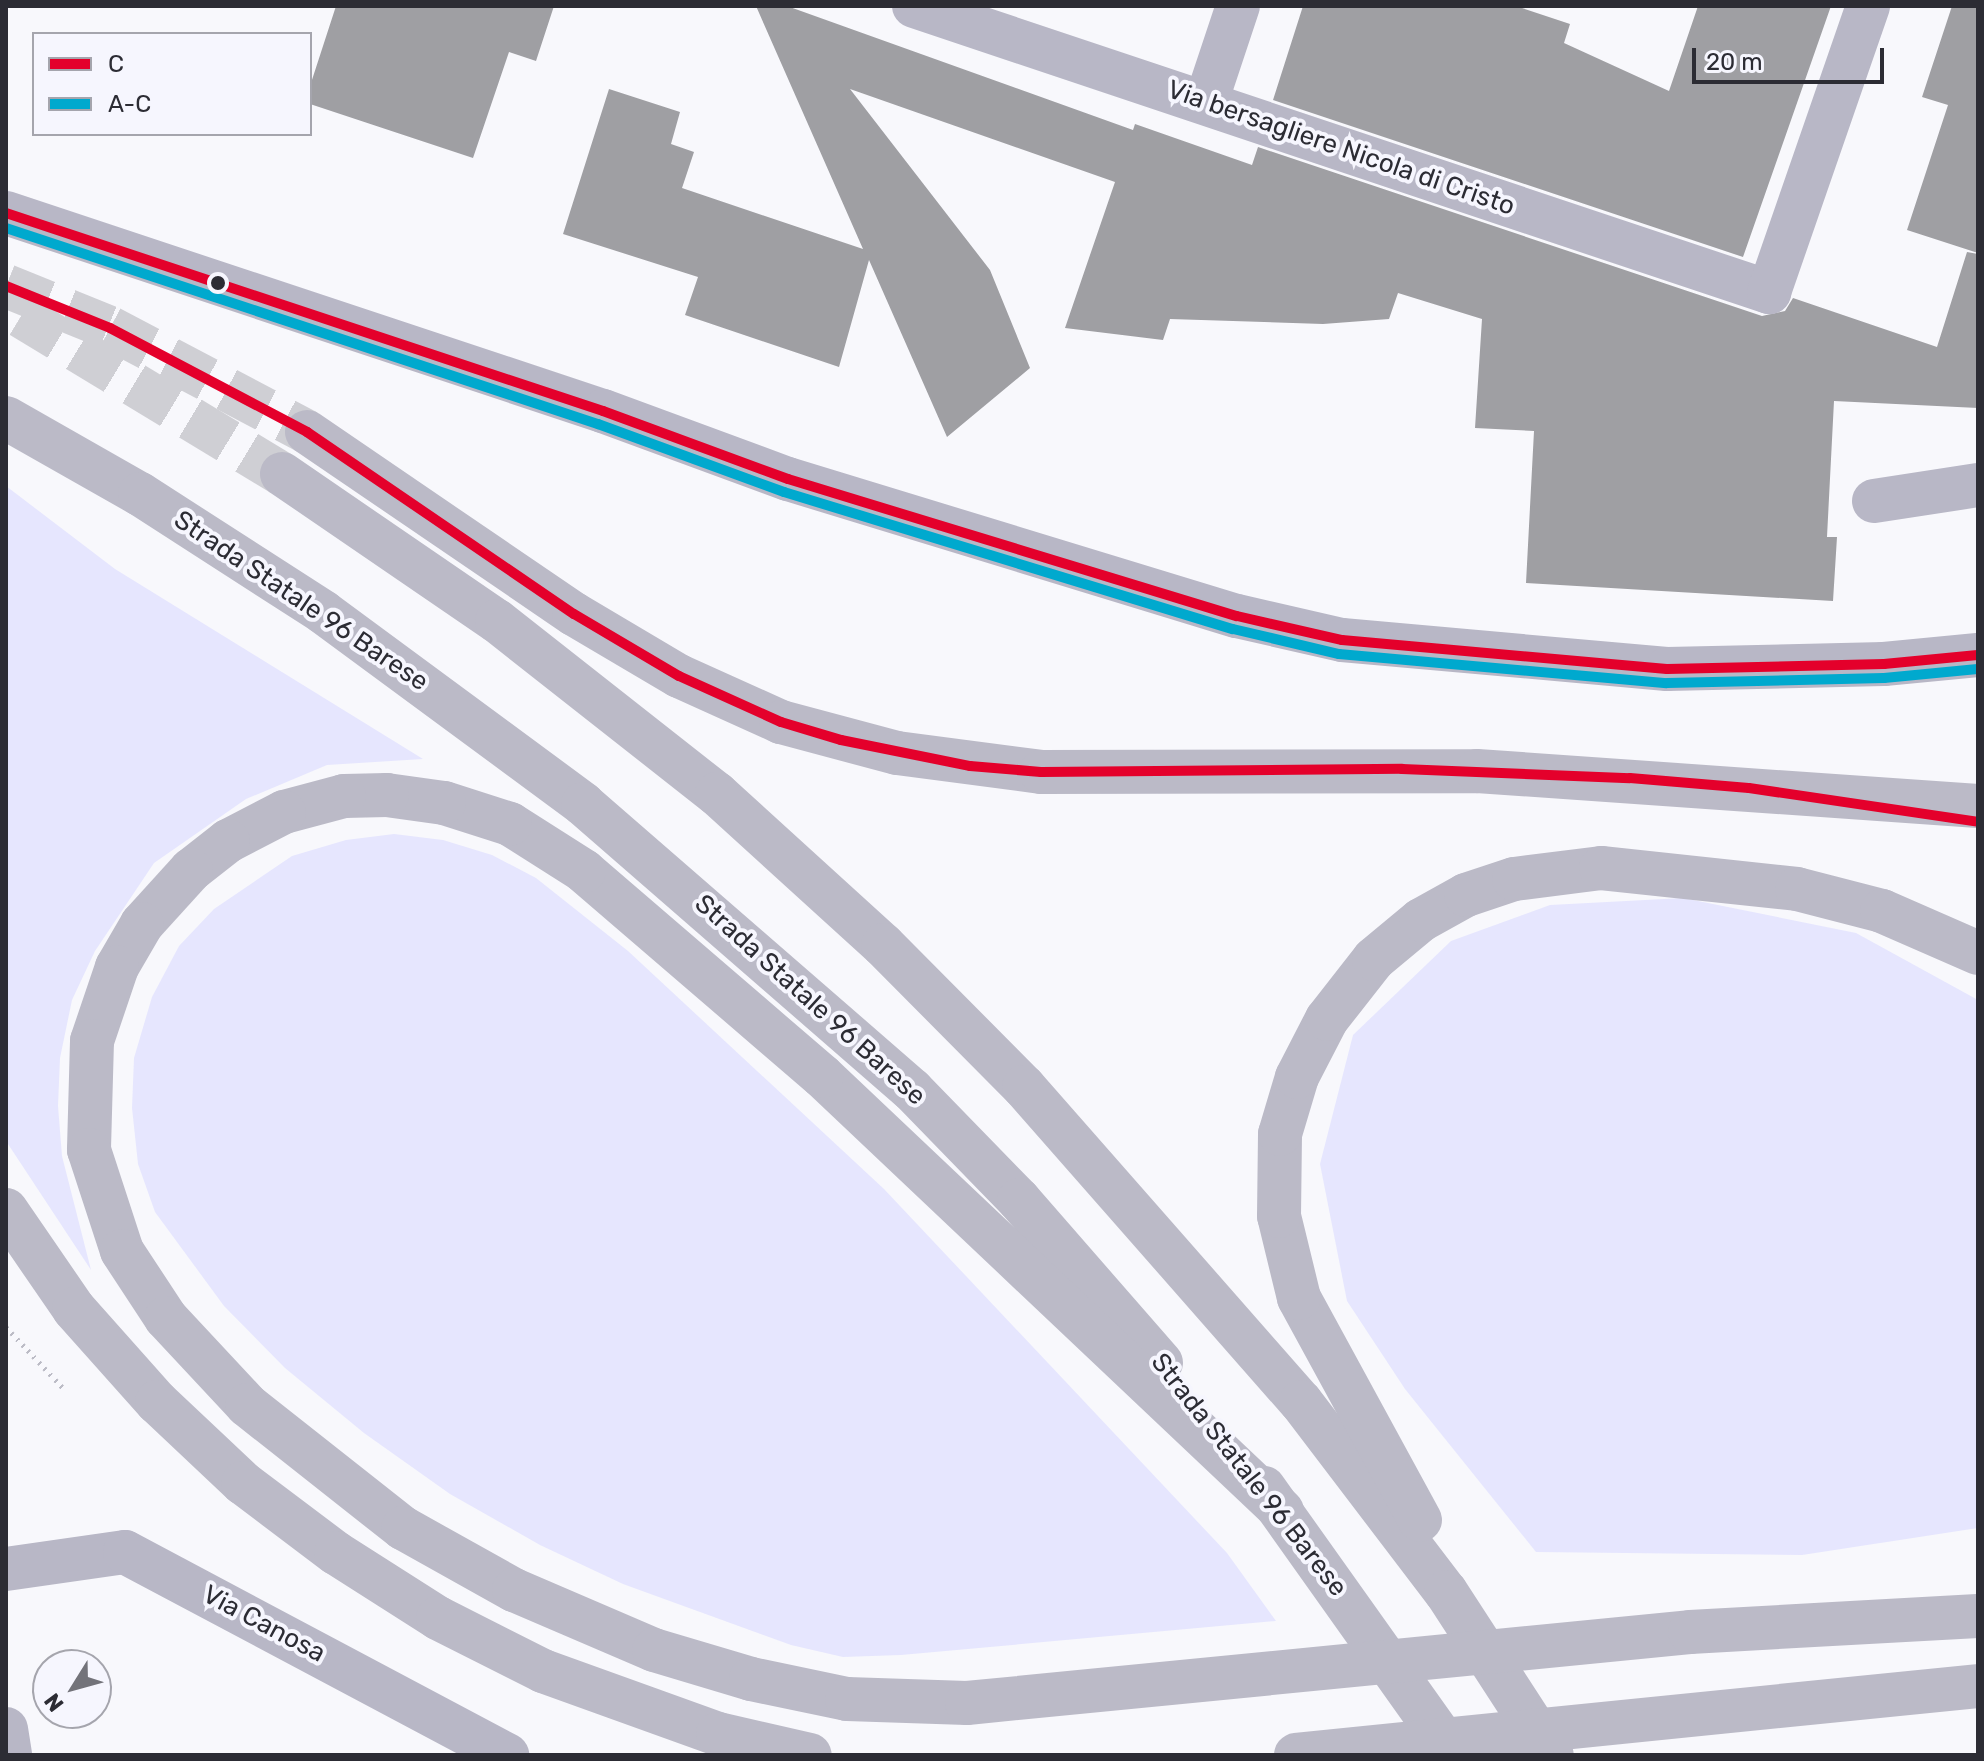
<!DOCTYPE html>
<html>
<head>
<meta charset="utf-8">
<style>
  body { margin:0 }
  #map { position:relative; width:1984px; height:1761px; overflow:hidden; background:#f8f8fc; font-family:Rubik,sans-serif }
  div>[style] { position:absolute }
  .green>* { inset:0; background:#e6e6fe }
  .building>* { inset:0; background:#9f9fa3 }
  .major-tunnel>* { height:44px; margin-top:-22px; transform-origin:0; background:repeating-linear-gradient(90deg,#cfcfd4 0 44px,transparent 0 66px) }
  .path>* { height:5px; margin-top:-2.5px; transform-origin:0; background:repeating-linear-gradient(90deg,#bcbcc6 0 2px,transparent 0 8px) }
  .minor>* { height:44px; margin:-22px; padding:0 22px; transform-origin:22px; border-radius:22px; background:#b8b7c6 }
  .major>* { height:44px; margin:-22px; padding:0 22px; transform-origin:22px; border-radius:22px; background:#bbbac7 }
  .bus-1>* { height:10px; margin:-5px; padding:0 5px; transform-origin:5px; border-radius:5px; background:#e4002b }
  .bus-2>* { height:10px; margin:-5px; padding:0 5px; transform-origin:5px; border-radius:5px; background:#00a9ce }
  .dots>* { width:22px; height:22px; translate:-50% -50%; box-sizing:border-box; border:4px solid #f6f6fe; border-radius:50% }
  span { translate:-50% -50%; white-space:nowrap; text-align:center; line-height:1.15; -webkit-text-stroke:8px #f6f6fe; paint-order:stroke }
  .street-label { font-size:26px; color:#2c2c34 }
  .frame { position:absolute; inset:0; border:8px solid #2c2c34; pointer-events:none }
  .legend { position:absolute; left:32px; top:32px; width:280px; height:104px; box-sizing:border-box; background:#f6f6fe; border:2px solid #a5a5ad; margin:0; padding:10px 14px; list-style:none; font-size:24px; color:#2c2c34 }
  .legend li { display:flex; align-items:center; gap:16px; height:40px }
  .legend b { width:40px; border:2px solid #a5a5ad }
  .north { position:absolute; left:32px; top:1649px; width:80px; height:80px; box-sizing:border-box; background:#f6f6fe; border:2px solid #a5a5ad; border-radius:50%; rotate:233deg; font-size:22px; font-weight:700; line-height:32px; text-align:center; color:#2c2c34 }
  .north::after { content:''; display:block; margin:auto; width:28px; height:36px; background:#73737a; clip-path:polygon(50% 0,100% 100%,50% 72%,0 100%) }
  .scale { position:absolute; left:1692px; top:48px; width:192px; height:36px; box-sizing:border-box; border:4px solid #2c2c34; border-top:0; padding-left:10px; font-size:24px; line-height:28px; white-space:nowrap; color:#2c2c34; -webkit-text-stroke:6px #f6f6fe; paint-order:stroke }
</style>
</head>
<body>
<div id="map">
  <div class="green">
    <div style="clip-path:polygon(6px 486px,115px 569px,423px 759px,327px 765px,246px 799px,154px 863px,95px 951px,72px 1000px,60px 1058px,58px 1106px,62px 1156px,91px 1270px,6px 1141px)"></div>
    <div style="clip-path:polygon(394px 834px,443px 840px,492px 855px,536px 878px,628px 951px,884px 1189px,1227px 1553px,1276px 1621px,901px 1655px,843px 1657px,791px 1645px,623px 1584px,540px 1545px,450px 1494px,364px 1433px,285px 1368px,224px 1306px,155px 1212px,138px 1164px,132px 1108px,134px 1058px,152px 997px,179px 946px,214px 909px,292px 856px,346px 840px)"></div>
    <div style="clip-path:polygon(1683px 898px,1856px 933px,1978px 1000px,1978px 1528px,1802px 1555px,1536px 1552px,1405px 1389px,1347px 1301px,1320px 1164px,1353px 1035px,1451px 941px,1550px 905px)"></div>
  </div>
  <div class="building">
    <div style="clip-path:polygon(336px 6px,554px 6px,536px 61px,509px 52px,473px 158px,310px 104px,310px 86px)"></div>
    <div style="clip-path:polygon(756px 6px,787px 6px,1133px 130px,1135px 124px,1252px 165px,1258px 147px,1762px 316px,1785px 311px,1793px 298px,1937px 347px,1967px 252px,1978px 254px,1978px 408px,1834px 401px,1827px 537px,1837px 537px,1833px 601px,1526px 583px,1534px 431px,1475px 428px,1482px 319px,1398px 293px,1389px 319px,1323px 324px,1170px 319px,1163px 340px,1065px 328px,1115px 182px,850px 89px,990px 270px,1030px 368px,947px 437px,869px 260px,839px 367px,685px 315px,698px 277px,563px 234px,609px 89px,680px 112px,671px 144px,694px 152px,682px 188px,863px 249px)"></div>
    <div style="clip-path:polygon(1303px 6px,1516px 6px,1570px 24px,1564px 43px,1669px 91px,1698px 6px,1831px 6px,1743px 257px,1273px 100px)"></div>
    <div style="clip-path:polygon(1952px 6px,1978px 6px,1978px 253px,1907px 230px,1948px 105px,1922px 97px)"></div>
  </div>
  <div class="major-tunnel">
    <div style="left:6px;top:286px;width:112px;rotate:22deg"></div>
    <div style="left:110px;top:328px;width:223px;rotate:27.8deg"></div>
    <div style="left:21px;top:316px;width:305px;rotate:31.2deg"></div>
  </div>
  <div class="path">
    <div style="left:6px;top:1327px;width:85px;rotate:46.9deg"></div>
  </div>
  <div class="minor">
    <div style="left:914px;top:6px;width:902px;rotate:18.5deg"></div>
    <div style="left:1769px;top:292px;width:303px;rotate:-70.9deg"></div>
    <div style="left:1206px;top:102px;width:101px;rotate:-71.6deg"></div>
    <div style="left:6px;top:213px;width:629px;rotate:18.35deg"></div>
    <div style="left:603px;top:411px;width:197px;rotate:20.2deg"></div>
    <div style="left:788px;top:479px;width:469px;rotate:17deg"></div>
    <div style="left:1237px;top:616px;width:108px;rotate:12.9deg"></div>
    <div style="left:1342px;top:640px;width:326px;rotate:5.1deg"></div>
    <div style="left:1667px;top:669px;width:217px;rotate:-1.3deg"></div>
    <div style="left:1884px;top:664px;width:94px;rotate:-5.5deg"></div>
    <div style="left:1874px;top:501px;width:105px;rotate:-8.7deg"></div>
    <div style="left:6px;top:1569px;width:120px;rotate:-8.1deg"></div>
    <div style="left:125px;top:1552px;width:433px;rotate:28deg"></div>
    <div style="left:6px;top:1729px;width:26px;rotate:81deg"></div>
  </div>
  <div class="major">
    <div style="left:6px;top:418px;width:154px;rotate:29.6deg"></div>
    <div style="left:140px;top:494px;width:218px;rotate:32.8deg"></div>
    <div style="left:323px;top:612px;width:323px;rotate:36.4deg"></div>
    <div style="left:583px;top:804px;width:436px;rotate:41deg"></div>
    <div style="left:912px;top:1090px;width:153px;rotate:45.8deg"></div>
    <div style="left:1019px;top:1200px;width:216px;rotate:48.9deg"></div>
    <div style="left:307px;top:432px;width:323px;rotate:34.3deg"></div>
    <div style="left:574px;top:614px;width:122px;rotate:30.6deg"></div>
    <div style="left:679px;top:676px;width:112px;rotate:24.3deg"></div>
    <div style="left:781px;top:722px;width:120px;rotate:15deg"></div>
    <div style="left:897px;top:753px;width:145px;rotate:7.5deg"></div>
    <div style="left:1041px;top:772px;width:436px;rotate:-0.1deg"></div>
    <div style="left:1477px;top:771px;width:502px;rotate:4deg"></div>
    <div style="left:282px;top:474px;width:260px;rotate:34.4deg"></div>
    <div style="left:497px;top:621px;width:280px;rotate:38.2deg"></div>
    <div style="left:717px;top:794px;width:224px;rotate:42.3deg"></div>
    <div style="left:883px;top:945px;width:200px;rotate:45.2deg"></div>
    <div style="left:1024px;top:1087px;width:419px;rotate:48.7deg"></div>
    <div style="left:1301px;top:1402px;width:239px;rotate:52.7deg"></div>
    <div style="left:1446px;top:1592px;width:194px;rotate:57deg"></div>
    <div style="left:6px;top:1210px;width:120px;rotate:55.5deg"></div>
    <div style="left:74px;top:1309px;width:125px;rotate:48.3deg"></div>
    <div style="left:157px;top:1402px;width:118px;rotate:43.3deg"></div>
    <div style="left:243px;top:1483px;width:116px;rotate:37deg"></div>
    <div style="left:336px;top:1553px;width:121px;rotate:32.5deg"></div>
    <div style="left:438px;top:1618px;width:118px;rotate:26.8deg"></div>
    <div style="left:543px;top:1671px;width:186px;rotate:19.8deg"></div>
    <div style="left:718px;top:1734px;width:94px;rotate:12.9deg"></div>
    <div style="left:1264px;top:1488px;width:328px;rotate:54.6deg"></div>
    <div style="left:1282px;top:1511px;width:633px;rotate:-136.6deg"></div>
    <div style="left:822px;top:1076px;width:314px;rotate:-139.3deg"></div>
    <div style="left:584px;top:871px;width:88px;rotate:-147.6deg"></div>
    <div style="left:510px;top:824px;width:69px;rotate:-162.3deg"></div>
    <div style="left:444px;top:803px;width:58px;rotate:-172deg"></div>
    <div style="left:387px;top:795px;width:43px;rotate:178.7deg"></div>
    <div style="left:344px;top:796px;width:62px;rotate:165.1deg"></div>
    <div style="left:284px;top:812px;width:63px;rotate:152.6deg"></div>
    <div style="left:228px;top:841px;width:47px;rotate:141.9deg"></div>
    <div style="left:191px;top:870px;width:73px;rotate:132.2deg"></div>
    <div style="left:142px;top:924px;width:50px;rotate:120.2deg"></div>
    <div style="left:117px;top:967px;width:78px;rotate:108.7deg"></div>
    <div style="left:92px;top:1041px;width:109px;rotate:91.6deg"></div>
    <div style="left:89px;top:1150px;width:106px;rotate:71.9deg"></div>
    <div style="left:122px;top:1251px;width:80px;rotate:56.7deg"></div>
    <div style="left:166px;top:1318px;width:119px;rotate:47deg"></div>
    <div style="left:247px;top:1405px;width:199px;rotate:38.3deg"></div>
    <div style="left:403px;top:1528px;width:127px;rotate:29.2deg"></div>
    <div style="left:514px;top:1590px;width:152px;rotate:23.2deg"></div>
    <div style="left:654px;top:1650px;width:101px;rotate:16.6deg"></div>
    <div style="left:751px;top:1679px;width:98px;rotate:11.8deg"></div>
    <div style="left:847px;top:1699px;width:120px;rotate:1.9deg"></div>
    <div style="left:967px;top:1703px;width:726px;rotate:-5.61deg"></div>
    <div style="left:1690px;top:1632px;width:288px;rotate:-3.2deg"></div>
    <div style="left:1420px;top:1520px;width:253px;rotate:-118.6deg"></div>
    <div style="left:1299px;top:1298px;width:84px;rotate:-103.7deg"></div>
    <div style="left:1279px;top:1216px;width:82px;rotate:-89.3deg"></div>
    <div style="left:1280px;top:1134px;width:59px;rotate:-73.4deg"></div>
    <div style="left:1297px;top:1077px;width:65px;rotate:-62.7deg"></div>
    <div style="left:1327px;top:1019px;width:76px;rotate:-51.9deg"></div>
    <div style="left:1374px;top:959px;width:61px;rotate:-39.7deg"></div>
    <div style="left:1421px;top:920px;width:51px;rotate:-29.1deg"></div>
    <div style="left:1466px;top:895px;width:51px;rotate:-18.4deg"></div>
    <div style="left:1514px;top:879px;width:88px;rotate:-7.2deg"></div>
    <div style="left:1601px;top:868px;width:197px;rotate:6.1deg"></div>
    <div style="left:1797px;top:889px;width:88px;rotate:14.5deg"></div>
    <div style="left:1882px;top:911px;width:105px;rotate:23.6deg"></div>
    <div style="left:1296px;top:1755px;width:685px;rotate:-5.78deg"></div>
  </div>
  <div class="bus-1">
    <div style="left:6px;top:213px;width:629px;rotate:18.35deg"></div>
    <div style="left:603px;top:411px;width:197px;rotate:20.2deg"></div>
    <div style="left:788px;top:479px;width:469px;rotate:17deg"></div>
    <div style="left:1237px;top:616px;width:108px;rotate:12.9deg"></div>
    <div style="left:1342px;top:640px;width:326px;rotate:5.1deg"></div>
    <div style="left:1667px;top:669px;width:217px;rotate:-1.3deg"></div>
    <div style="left:1884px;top:664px;width:94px;rotate:-5.5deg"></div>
    <div style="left:6px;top:286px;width:112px;rotate:22deg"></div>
    <div style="left:110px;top:328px;width:223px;rotate:27.8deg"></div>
    <div style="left:307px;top:432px;width:323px;rotate:34.3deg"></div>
    <div style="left:574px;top:614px;width:122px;rotate:30.6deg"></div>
    <div style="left:679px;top:676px;width:112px;rotate:24.3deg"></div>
    <div style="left:781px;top:722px;width:63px;rotate:16.7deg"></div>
    <div style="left:841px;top:740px;width:132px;rotate:11.4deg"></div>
    <div style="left:970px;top:766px;width:71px;rotate:4.8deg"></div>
    <div style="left:1041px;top:772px;width:361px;rotate:-0.5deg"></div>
    <div style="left:1402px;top:769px;width:228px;rotate:2.3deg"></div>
    <div style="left:1630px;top:778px;width:119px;rotate:4.8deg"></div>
    <div style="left:1749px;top:788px;width:232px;rotate:8.4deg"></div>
  </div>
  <div class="bus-2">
    <div style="left:6px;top:228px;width:624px;rotate:18.32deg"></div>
    <div style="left:598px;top:424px;width:198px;rotate:20.1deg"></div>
    <div style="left:784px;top:492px;width:469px;rotate:17deg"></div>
    <div style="left:1233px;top:629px;width:109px;rotate:13.3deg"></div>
    <div style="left:1339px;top:654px;width:329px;rotate:5.1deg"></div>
    <div style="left:1667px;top:683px;width:217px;rotate:-1.3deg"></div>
    <div style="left:1884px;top:678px;width:94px;rotate:-5.5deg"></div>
  </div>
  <div class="dots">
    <div style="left:218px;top:283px;background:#2c2c34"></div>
  </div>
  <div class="street-label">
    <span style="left:1341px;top:148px;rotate:19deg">Via bersagliere Nicola di Cristo</span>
    <span style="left:301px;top:601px;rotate:34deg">Strada Statale 96 Barese</span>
    <span style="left:810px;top:1000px;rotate:42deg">Strada Statale 96 Barese</span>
    <span style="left:1249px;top:1475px;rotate:52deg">Strada Statale 96 Barese</span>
    <span style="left:264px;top:1624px;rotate:28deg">Via Canosa</span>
  </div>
  <div class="frame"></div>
  <ul class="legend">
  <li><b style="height:10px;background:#e4002b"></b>C</li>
  <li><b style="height:10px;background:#00a9ce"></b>A-C</li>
  </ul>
  <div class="north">N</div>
  <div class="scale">20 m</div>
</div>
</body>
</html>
